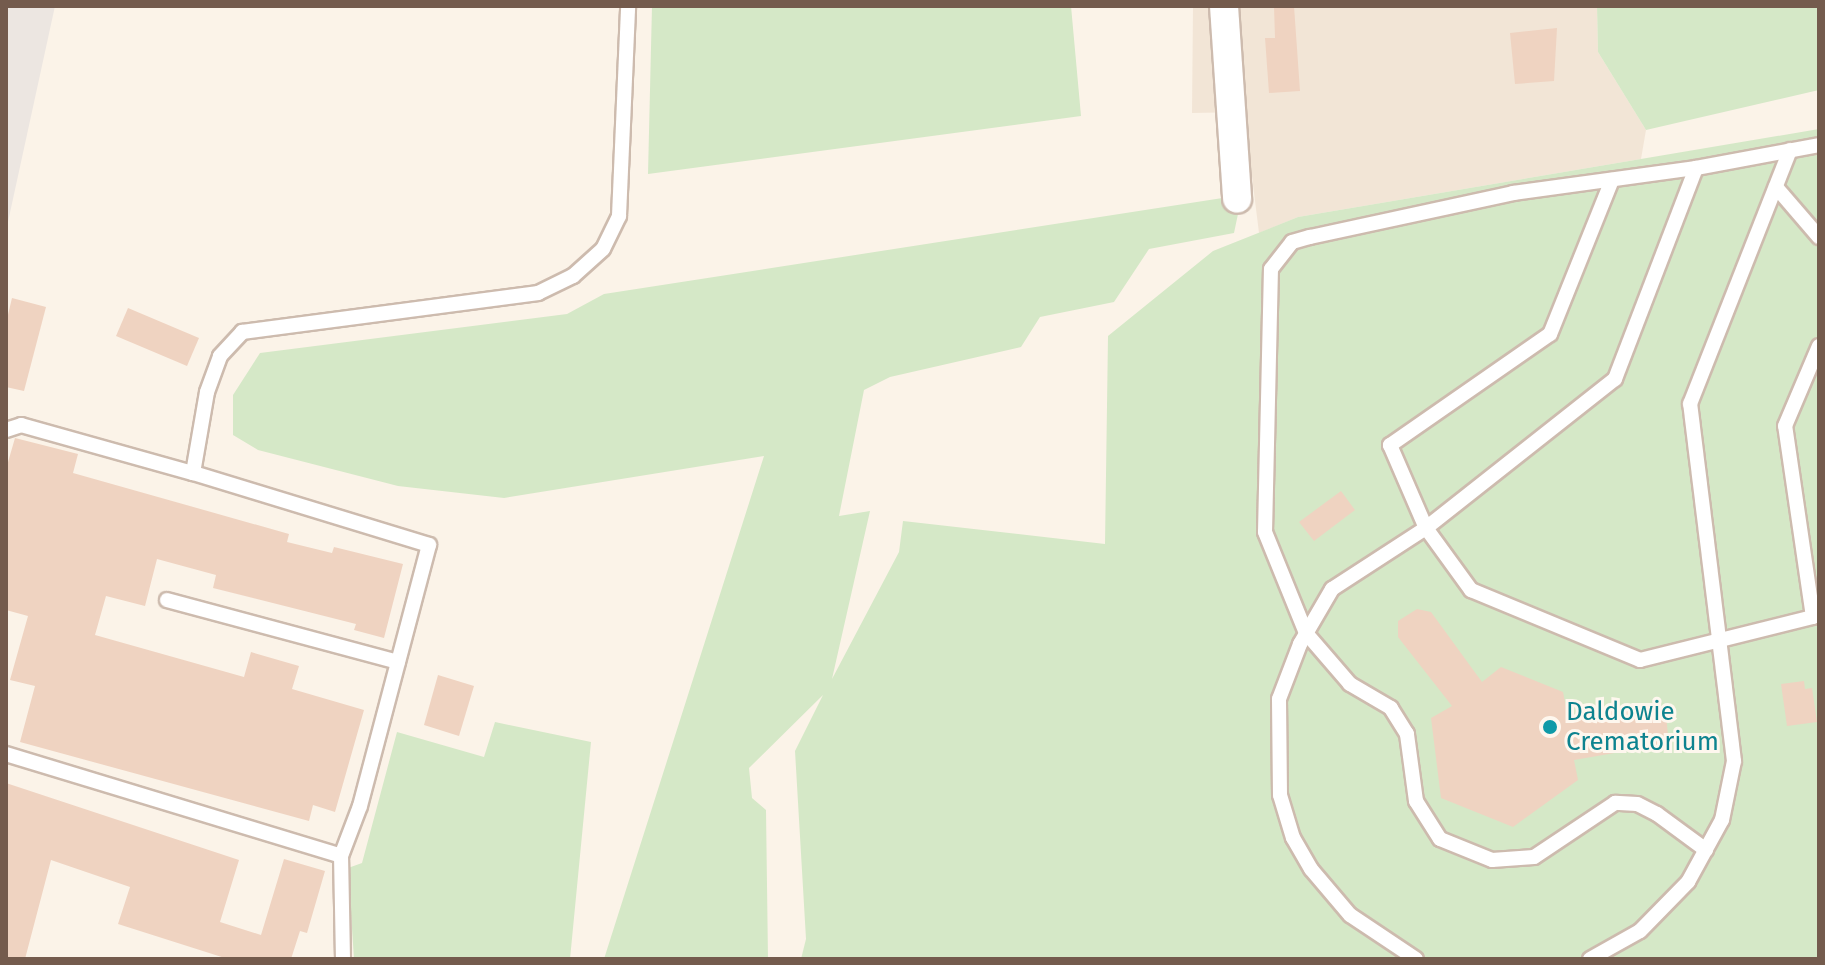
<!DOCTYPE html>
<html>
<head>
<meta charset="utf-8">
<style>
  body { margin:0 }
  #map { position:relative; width:1825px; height:965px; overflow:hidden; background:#fbf3e8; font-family:"Fira Sans",sans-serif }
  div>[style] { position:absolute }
  .residential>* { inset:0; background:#f2e5d6 }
  .industrial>* { inset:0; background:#ece6e1 }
  .green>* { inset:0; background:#d5e8c7 }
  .building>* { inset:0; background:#efd3c1 }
  .roads { filter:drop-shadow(2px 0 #cdbbae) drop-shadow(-2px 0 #cdbbae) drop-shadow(0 2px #cdbbae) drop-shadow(0 -2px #cdbbae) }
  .service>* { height:14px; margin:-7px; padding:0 7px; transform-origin:7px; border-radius:7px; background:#fff }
  .minor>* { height:28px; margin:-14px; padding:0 14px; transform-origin:14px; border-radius:14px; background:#fff }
  .dots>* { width:22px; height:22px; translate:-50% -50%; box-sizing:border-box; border:4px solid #fef7ee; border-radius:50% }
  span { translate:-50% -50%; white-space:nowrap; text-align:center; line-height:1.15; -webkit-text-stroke:6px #fef7ee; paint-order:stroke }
  .culture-label { font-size:26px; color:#0d838f }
  .left { translate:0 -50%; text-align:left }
  .frame { position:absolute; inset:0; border:8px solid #745b4d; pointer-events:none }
</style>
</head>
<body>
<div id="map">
  <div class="residential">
    <div style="clip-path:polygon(1193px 6px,1597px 6px,1598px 52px,1646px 130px,1641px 159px,1298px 217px,1259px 233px,1244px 112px,1192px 113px)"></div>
  </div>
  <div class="industrial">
    <div style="clip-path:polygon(6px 6px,55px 6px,6px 231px)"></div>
  </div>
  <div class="green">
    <div style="clip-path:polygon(652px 6px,1071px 6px,1081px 116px,648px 174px)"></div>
    <div style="clip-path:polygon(1597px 6px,1819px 6px,1819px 90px,1646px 130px,1598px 52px)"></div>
    <div style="clip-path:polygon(1819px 129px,1819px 959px,801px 959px,806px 939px,795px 751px,823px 695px,749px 768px,752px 798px,766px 810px,768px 959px,604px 959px,764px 456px,504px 498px,398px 486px,258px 450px,233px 435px,233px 395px,260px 353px,567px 314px,604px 294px,1229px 197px,1238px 214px,1234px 233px,1149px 249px,1114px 302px,1040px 317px,1021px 347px,890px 377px,864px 390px,839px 516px,870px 511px,832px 679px,899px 552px,903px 521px,1105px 544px,1108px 336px,1213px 251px,1298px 217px)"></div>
    <div style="clip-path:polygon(495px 722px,591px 742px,570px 959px,354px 959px,348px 868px,362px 863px,397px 732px,484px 757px)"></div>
  </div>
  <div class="building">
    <div style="clip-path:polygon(1274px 6px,1294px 6px,1300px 91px,1269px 93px,1265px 38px,1275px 38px)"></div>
    <div style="clip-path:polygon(1557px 28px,1554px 81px,1515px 84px,1510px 33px)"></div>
    <div style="clip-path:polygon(12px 298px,46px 307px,24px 391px,6px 387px,6px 323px)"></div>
    <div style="clip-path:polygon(128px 308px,199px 338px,187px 366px,116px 336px)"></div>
    <div style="clip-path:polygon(15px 438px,78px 454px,73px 473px,289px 534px,287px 542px,332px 553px,334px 547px,403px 564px,384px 638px,354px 630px,356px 624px,213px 588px,216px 575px,157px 559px,145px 606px,106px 596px,95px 635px,244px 677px,251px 652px,299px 666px,292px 689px,364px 710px,335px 812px,313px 805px,309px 821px,20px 742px,35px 686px,10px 680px,28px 616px,6px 610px,6px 469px)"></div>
    <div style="clip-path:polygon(1341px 491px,1355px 510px,1314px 541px,1299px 522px)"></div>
    <div style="clip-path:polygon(1417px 609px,1431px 612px,1482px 682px,1501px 667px,1563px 692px,1568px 717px,1655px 707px,1666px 713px,1668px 736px,1661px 745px,1574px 760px,1578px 780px,1513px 827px,1441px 798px,1431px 718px,1452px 706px,1398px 637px,1398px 621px)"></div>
    <div style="clip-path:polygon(438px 675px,474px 686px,459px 736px,424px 725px)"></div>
    <div style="clip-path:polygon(1804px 681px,1805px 689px,1812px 688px,1817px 722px,1787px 726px,1781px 684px)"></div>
    <div style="clip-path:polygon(6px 783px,239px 860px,220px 922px,261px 935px,284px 859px,325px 871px,307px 933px,300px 931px,291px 959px,228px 959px,118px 924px,130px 887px,51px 860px,25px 959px,6px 959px)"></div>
  </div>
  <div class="roads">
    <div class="service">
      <div style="left:1612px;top:180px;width:166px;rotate:111.9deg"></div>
      <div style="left:1550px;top:334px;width:195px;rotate:145.2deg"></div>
      <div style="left:1390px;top:445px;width:90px;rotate:66.6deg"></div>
      <div style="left:1426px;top:528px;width:241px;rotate:-38.3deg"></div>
      <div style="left:1615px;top:379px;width:226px;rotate:-69deg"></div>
      <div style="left:1776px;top:187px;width:66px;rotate:49.3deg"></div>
      <div style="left:6px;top:430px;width:16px;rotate:-18deg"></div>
      <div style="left:21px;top:425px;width:179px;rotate:15.6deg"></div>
      <div style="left:167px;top:600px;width:239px;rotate:15deg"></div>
      <div style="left:6px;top:754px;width:350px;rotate:16.9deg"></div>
      <div style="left:1706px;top:850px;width:61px;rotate:-143.7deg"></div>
      <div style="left:1657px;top:814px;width:22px;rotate:-153deg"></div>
      <div style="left:1637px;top:804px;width:22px;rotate:-177deg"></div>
      <div style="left:1615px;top:803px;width:97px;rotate:146.3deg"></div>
      <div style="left:1534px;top:857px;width:42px;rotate:175.9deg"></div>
      <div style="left:1492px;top:860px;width:56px;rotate:-158deg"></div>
      <div style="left:1440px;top:839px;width:45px;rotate:-122.3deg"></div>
      <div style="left:1416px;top:801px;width:68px;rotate:-97.7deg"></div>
      <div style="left:1407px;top:734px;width:31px;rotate:-122deg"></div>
      <div style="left:1391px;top:708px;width:48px;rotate:-149.7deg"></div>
      <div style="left:1350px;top:684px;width:67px;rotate:-130.8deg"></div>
      <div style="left:1306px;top:633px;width:109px;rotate:-112.1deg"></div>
      <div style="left:1265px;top:532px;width:263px;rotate:-88.7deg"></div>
      <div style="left:1271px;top:269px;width:34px;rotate:-52deg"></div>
      <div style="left:1292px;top:242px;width:19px;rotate:-16deg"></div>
      <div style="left:1310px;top:237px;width:208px;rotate:-12.2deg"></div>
      <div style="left:1513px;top:193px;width:185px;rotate:-7.8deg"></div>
      <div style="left:1696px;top:168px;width:125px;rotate:-10.6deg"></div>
      <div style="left:343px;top:959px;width:103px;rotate:-91.1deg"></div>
      <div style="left:341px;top:856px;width:53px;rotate:-69.2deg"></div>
      <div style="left:360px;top:806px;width:270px;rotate:-75.2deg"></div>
      <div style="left:429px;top:545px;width:247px;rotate:-163deg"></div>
      <div style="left:193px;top:473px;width:82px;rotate:-80.2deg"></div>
      <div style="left:207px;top:392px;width:38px;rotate:-70deg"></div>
      <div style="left:220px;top:356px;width:33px;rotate:-47deg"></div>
      <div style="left:242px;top:332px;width:299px;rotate:-7.5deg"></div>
      <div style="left:538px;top:293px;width:39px;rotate:-26deg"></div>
      <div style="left:573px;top:276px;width:40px;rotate:-42deg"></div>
      <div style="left:603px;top:249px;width:37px;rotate:-64deg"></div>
      <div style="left:619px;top:216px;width:210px;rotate:-87.5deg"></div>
      <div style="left:1416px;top:959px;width:79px;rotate:-146.3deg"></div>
      <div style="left:1350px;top:915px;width:60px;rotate:-130.3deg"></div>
      <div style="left:1311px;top:869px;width:36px;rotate:-120deg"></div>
      <div style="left:1293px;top:838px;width:45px;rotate:-106.8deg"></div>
      <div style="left:1280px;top:795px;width:96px;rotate:-90.6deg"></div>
      <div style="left:1279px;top:699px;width:59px;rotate:-69.1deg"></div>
      <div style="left:1300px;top:644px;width:64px;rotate:-59.8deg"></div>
      <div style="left:1332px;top:589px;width:112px;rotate:-33deg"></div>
      <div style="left:1426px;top:528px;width:77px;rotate:54deg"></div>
      <div style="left:1471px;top:590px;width:183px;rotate:22.5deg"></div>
      <div style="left:1640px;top:660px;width:178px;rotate:-14deg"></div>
      <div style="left:1813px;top:617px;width:193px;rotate:-98.3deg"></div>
      <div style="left:1785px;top:426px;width:87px;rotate:-67deg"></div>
      <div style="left:1590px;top:959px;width:57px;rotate:-29.2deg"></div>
      <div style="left:1640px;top:931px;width:69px;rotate:-45.6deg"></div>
      <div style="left:1688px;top:882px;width:71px;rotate:-61.3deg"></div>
      <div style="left:1722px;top:820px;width:60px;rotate:-78.5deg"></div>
      <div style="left:1734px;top:761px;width:360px;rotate:-97deg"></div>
      <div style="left:1690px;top:404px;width:273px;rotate:-68.5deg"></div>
    </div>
    <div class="minor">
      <div style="left:1224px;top:6px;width:193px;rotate:86.1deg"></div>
    </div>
  </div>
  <div class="dots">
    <div style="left:1550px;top:727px;background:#0f9aa8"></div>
  </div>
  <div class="culture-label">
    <span class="left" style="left:1566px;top:727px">Daldowie<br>Crematorium</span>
  </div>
  <div class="frame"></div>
</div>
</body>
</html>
